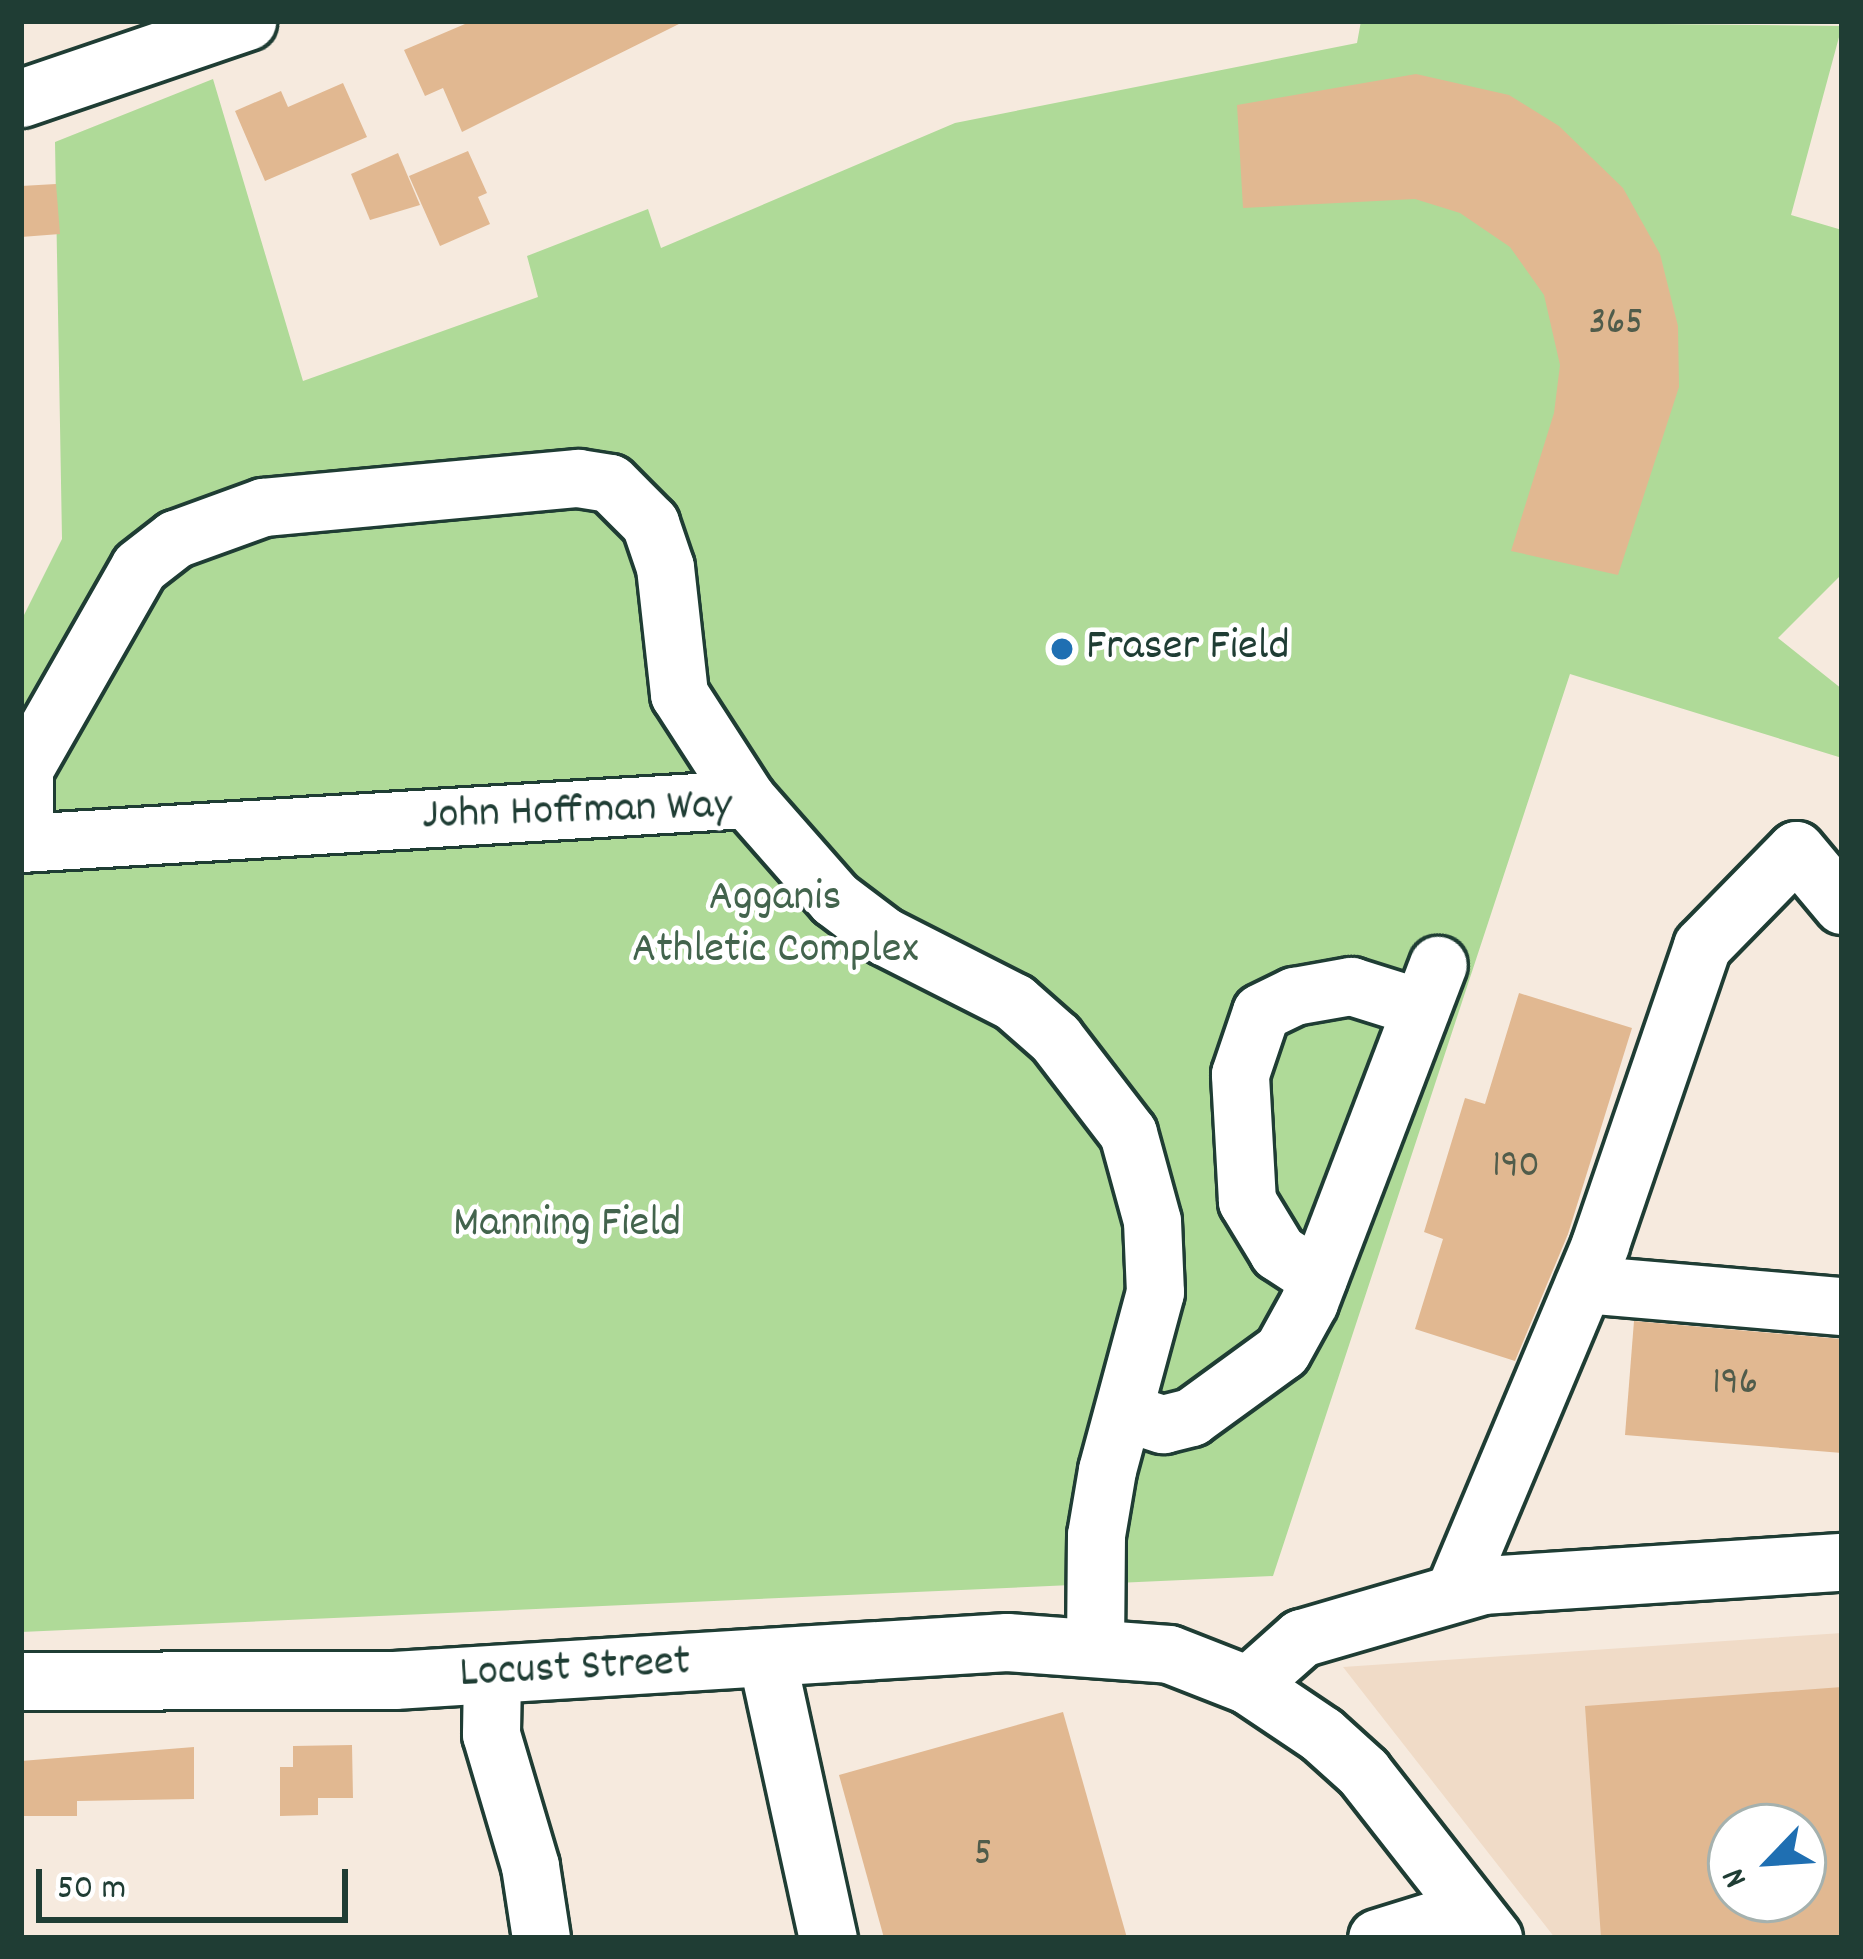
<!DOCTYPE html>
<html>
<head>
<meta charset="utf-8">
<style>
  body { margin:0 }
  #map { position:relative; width:1863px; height:1959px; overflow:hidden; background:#f6eade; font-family:Dekko,sans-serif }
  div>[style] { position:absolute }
  .built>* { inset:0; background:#f0dbc7 }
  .green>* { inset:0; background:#afda98 }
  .building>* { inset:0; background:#e1b891 }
  .roads { filter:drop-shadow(3px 0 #1f3d34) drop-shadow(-3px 0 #1f3d34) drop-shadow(0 3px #1f3d34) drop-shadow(0 -3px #1f3d34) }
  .minor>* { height:57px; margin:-28.5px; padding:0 28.5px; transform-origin:28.5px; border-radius:28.5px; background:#fff }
  .dots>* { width:33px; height:33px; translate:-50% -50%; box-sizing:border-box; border:6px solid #fff; border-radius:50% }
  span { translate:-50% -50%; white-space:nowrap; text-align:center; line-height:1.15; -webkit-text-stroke:9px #fff; paint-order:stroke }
  .number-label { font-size:39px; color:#505c4b }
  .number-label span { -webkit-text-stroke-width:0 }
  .poi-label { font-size:45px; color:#1f3d34 }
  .left { translate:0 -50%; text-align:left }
  .street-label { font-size:45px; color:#1f3d34 }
  .park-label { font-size:45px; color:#43644d }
  .frame { position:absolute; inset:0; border:24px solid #1f3d34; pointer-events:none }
  .north { position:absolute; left:1707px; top:1803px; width:120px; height:120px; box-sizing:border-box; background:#fff; border:3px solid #a5b1ae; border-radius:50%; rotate:245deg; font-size:33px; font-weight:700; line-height:48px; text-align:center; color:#1f3d34 }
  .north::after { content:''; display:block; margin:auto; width:42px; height:54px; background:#1f6fb2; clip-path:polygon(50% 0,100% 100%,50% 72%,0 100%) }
  .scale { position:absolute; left:36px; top:1869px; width:312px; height:54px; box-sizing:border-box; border:6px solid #1f3d34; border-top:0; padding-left:15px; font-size:36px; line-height:42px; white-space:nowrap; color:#1f3d34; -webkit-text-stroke:9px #fff; paint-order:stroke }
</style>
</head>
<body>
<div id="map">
  <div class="built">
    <div style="clip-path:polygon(evenodd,1842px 1633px,1842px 1938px,1555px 1938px,1343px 1667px,1842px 1633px,1731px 1827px,1803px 1827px,1803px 1899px,1731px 1899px,1731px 1827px)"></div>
  </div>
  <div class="green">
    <div style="clip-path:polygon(1361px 21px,1842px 26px,1791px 215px,1842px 230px,1842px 574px,1778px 638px,1842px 689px,1842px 758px,1570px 674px,1273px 1576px,21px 1632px,21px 621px,62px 539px,55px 142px,213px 79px,303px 381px,538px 297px,527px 256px,648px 209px,661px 248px,955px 123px,1357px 43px)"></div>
  </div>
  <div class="building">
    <div style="clip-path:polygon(472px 21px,685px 21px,462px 132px,443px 88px,425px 96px,404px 50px)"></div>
    <div style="clip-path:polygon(1416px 74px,1509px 95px,1559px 126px,1623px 188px,1660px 254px,1678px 326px,1679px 387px,1618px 575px,1511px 551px,1554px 413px,1560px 365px,1544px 295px,1510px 247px,1460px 213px,1415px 199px,1243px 208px,1237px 105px)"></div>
    <div style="clip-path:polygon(343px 83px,367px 137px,265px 181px,235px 111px,281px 91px,288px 107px)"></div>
    <div style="clip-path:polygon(468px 151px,487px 193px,478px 197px,490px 224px,440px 246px,409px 176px)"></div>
    <div style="clip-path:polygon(398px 153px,420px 205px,370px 220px,351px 174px)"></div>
    <div style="clip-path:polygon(56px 184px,60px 234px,21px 237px,21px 186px)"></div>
    <div style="clip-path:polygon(1519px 993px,1632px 1028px,1568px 1234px,1515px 1361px,1415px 1329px,1443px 1239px,1424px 1232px,1465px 1098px,1485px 1104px)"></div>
    <div style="clip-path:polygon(1634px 1321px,1842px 1339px,1842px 1453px,1625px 1435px)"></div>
    <div style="clip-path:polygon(evenodd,1842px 1687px,1842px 1938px,1601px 1938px,1585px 1706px,1842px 1687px,1731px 1827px,1803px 1827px,1803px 1899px,1731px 1899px,1731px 1827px)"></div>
    <div style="clip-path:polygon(1063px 1712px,1127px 1938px,884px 1938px,839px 1775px)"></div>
    <div style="clip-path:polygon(352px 1745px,353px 1798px,318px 1798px,318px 1815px,280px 1816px,280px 1767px,293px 1767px,293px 1746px)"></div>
    <div style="clip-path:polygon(194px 1747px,194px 1799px,77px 1801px,77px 1816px,21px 1816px,21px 1761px)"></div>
  </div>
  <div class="roads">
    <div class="minor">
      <div style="left:21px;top:98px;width:239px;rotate:-18.8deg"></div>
      <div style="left:21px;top:843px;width:727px;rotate:-3.47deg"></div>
      <div style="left:747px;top:799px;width:133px;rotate:48.7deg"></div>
      <div style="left:835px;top:899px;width:61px;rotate:37.1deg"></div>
      <div style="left:884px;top:936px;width:146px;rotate:26.9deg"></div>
      <div style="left:1014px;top:1002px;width:55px;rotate:41.3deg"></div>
      <div style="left:1055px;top:1038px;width:120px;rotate:52.5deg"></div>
      <div style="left:1128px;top:1133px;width:91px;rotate:74.7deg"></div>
      <div style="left:1152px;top:1221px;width:71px;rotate:87.6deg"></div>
      <div style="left:1155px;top:1292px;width:184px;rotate:105.1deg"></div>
      <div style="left:1107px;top:1470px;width:66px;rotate:99.6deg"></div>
      <div style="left:1096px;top:1535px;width:110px;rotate:90.5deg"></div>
      <div style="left:24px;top:843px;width:74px;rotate:-90deg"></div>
      <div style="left:24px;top:769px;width:232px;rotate:-60.3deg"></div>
      <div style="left:139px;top:567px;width:46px;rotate:-37.9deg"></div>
      <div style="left:175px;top:539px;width:94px;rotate:-20deg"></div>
      <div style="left:263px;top:507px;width:316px;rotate:-5.3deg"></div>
      <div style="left:578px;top:478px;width:32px;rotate:9deg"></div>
      <div style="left:610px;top:483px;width:57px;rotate:45deg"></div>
      <div style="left:650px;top:523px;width:46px;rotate:71.2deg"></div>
      <div style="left:665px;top:567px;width:128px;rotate:83.7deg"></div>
      <div style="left:679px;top:694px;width:125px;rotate:57.1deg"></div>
      <div style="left:1318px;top:1278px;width:48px;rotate:-147deg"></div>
      <div style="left:1278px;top:1252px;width:60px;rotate:-121.3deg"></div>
      <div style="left:1247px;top:1201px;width:127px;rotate:-93.2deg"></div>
      <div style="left:1240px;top:1074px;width:65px;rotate:-71.3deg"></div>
      <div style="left:1261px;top:1012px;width:37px;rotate:-26deg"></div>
      <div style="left:1294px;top:996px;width:58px;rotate:-10deg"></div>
      <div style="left:1351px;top:986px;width:73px;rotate:17.4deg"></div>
      <div style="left:1584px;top:1284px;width:259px;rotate:4.9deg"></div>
      <div style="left:1125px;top:1412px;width:40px;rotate:18deg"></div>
      <div style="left:1163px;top:1424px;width:29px;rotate:-14deg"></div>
      <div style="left:1191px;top:1417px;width:112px;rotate:-36deg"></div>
      <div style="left:1282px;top:1351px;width:56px;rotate:-61.1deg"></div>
      <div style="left:1309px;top:1302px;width:361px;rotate:-69.1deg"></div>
      <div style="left:1454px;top:1592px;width:377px;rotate:-67.2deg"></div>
      <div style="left:1600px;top:1244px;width:315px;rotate:-71.1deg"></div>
      <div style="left:1702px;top:946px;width:134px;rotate:-45.6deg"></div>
      <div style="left:1796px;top:850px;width:72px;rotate:50.1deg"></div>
      <div style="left:767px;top:1659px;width:286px;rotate:77.7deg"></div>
      <div style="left:492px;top:1675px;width:59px;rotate:91deg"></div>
      <div style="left:491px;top:1734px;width:138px;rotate:73.5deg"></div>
      <div style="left:530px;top:1866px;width:73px;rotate:81.3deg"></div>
      <div style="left:21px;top:1681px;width:373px;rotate:-0.2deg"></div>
      <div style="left:394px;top:1680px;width:614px;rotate:-3.55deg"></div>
      <div style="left:1007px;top:1642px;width:162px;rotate:4.2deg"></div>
      <div style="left:1169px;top:1654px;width:85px;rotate:21.4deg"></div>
      <div style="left:1248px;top:1685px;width:88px;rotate:33.9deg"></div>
      <div style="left:1321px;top:1734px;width:57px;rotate:42.1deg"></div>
      <div style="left:1363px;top:1772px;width:211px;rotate:51.9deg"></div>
      <div style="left:1248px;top:1685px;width:71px;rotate:-41.6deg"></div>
      <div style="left:1301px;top:1638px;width:190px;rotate:-16.2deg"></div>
      <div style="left:1483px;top:1585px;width:360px;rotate:-3.7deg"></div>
      <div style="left:1377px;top:1938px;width:97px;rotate:-17.3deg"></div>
    </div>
  </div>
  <div class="dots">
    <div style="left:1062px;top:649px;background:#1f6fb2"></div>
  </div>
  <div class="number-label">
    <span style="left:1616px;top:325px">365</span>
    <span style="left:1516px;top:1168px">190</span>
    <span style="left:1735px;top:1385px">196</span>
    <span style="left:983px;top:1856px">5</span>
  </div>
  <div class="poi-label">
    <span class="left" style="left:1086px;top:649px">Fraser Field</span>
  </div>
  <div class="street-label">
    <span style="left:577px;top:813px;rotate:-2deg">John Hoffman Way</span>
    <span style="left:575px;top:1670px;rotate:-3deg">Locust Street</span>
  </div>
  <div class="park-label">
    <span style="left:775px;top:926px">Agganis<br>Athletic Complex</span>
    <span style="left:567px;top:1226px">Manning Field</span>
  </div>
  <div class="frame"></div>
  <div class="north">N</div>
  <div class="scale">50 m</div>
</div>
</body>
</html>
